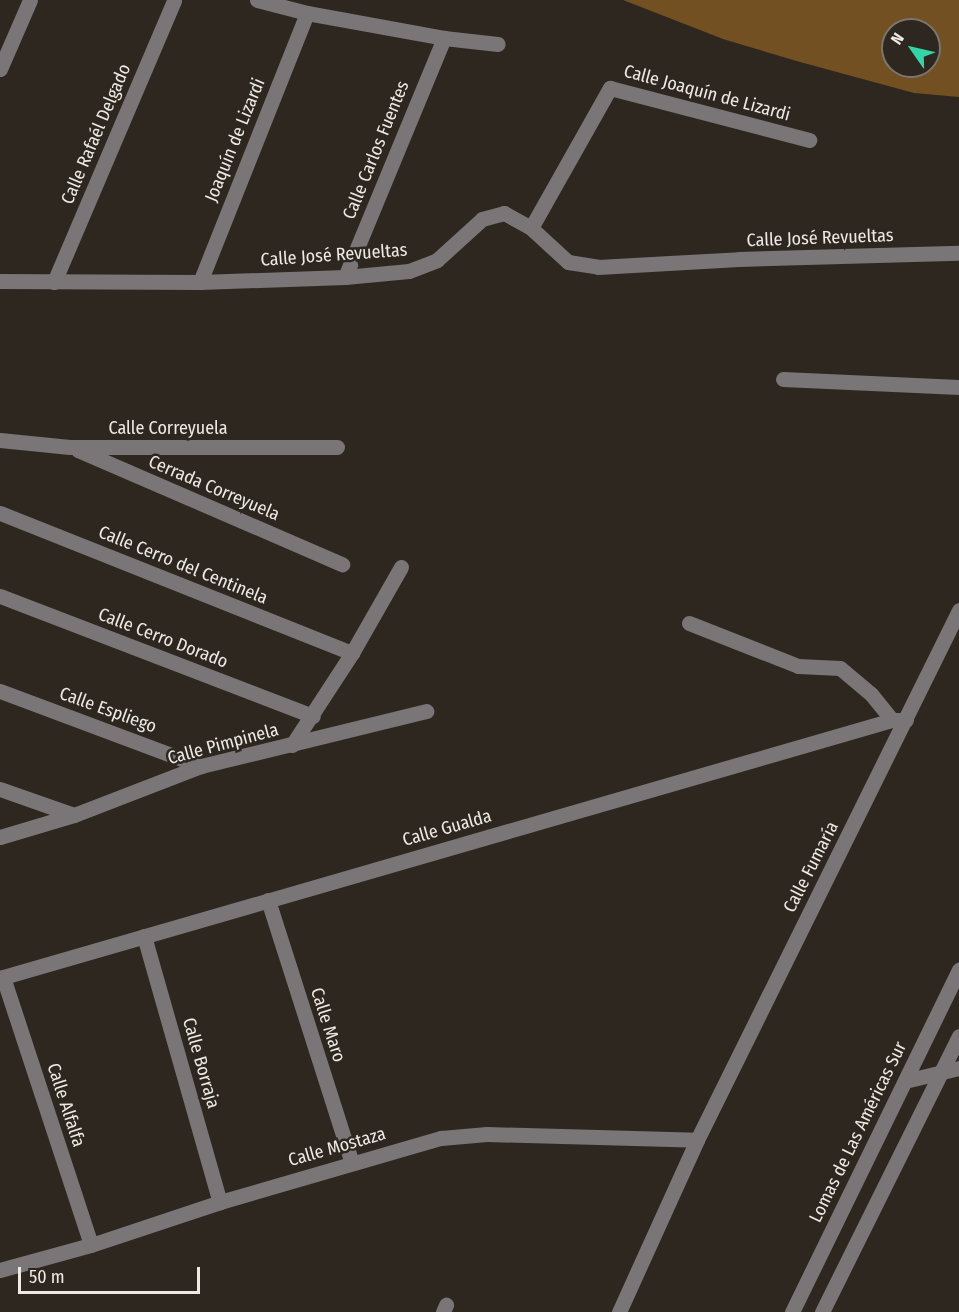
<!DOCTYPE html>
<html>
<head>
<meta charset="utf-8">
<style>
  body { margin:0 }
  #map { position:relative; width:959px; height:1312px; overflow:hidden; background:#2d2720; font-family:"Fira Sans Condensed",sans-serif }
  div>[style] { position:absolute }
  .forest>* { inset:0; background:#725021 }
  .minor>* { height:15px; margin:-7.5px; padding:0 7.5px; transform-origin:7.5px; border-radius:7.5px; background:#7a7576 }
  span { translate:-50% -50%; white-space:nowrap; text-align:center; line-height:1.15; -webkit-text-stroke:5px #2d2720; paint-order:stroke }
  .street-label { font-size:18px; color:#ede9e4 }
  .north { position:absolute; left:881px; top:18px; width:60px; height:60px; box-sizing:border-box; background:#2d2720; border:2px solid #7a756e; border-radius:50%; rotate:304deg; font-size:16px; font-weight:700; line-height:24px; text-align:center; color:#ede9e4 }
  .north::after { content:''; display:block; margin:auto; width:21px; height:27px; background:#35d4a7; clip-path:polygon(50% 0,100% 100%,50% 72%,0 100%) }
  .scale { position:absolute; left:18px; top:1267px; width:182px; height:27px; box-sizing:border-box; border:3px solid #ede9e4; border-top:0; padding-left:8px; font-size:18px; line-height:21px; white-space:nowrap; color:#ede9e4; -webkit-text-stroke:4px #2d2720; paint-order:stroke }
</style>
</head>
<body>
<div id="map">
  <div class="forest">
    <div style="clip-path:polygon(evenodd,623px 0,959px 0,959px 97px,914px 93px,800px 62px,723px 39px,623px 0,893px 30px,929px 30px,929px 66px,893px 66px,893px 30px)"></div>
  </div>
  <div class="minor">
    <div style="left:257px;top:0;width:52px;rotate:14.6deg"></div>
    <div style="left:307px;top:13px;width:139px;rotate:10.3deg"></div>
    <div style="left:444px;top:38px;width:54px;rotate:6.3deg"></div>
    <div style="left:0;top:69px;width:75px;rotate:-66.5deg"></div>
    <div style="left:531px;top:228px;width:161px;rotate:-60.6deg"></div>
    <div style="left:610px;top:88px;width:206px;rotate:14.6deg"></div>
    <div style="left:345px;top:277px;width:259px;rotate:-67.5deg"></div>
    <div style="left:0;top:281px;width:200px;rotate:0.3deg"></div>
    <div style="left:200px;top:282px;width:145px;rotate:-2deg"></div>
    <div style="left:345px;top:277px;width:64px;rotate:-5.4deg"></div>
    <div style="left:409px;top:271px;width:30px;rotate:-21deg"></div>
    <div style="left:437px;top:260px;width:61px;rotate:-42.3deg"></div>
    <div style="left:482px;top:219px;width:23px;rotate:-15deg"></div>
    <div style="left:504px;top:213px;width:31px;rotate:29deg"></div>
    <div style="left:531px;top:228px;width:50px;rotate:42.6deg"></div>
    <div style="left:568px;top:262px;width:30px;rotate:9deg"></div>
    <div style="left:598px;top:267px;width:141px;rotate:-3.2deg"></div>
    <div style="left:739px;top:259px;width:220px;rotate:-1.6deg"></div>
    <div style="left:54px;top:282px;width:306px;rotate:-66.9deg"></div>
    <div style="left:200px;top:282px;width:289px;rotate:-68.3deg"></div>
    <div style="left:783px;top:379px;width:176px;rotate:2.6deg"></div>
    <div style="left:0;top:440px;width:70px;rotate:5.7deg"></div>
    <div style="left:70px;top:447px;width:267px"></div>
    <div style="left:78px;top:450px;width:288px;rotate:23.4deg"></div>
    <div style="left:0;top:513px;width:379px;rotate:21.7deg"></div>
    <div style="left:0;top:596px;width:335px;rotate:21deg"></div>
    <div style="left:689px;top:623px;width:117px;rotate:21.5deg"></div>
    <div style="left:798px;top:666px;width:42px;rotate:2.7deg"></div>
    <div style="left:840px;top:668px;width:40px;rotate:40deg"></div>
    <div style="left:871px;top:694px;width:33px;rotate:51deg"></div>
    <div style="left:0;top:691px;width:215px;rotate:20.5deg"></div>
    <div style="left:292px;top:745px;width:110px;rotate:-56.9deg"></div>
    <div style="left:352px;top:653px;width:99px;rotate:-60.3deg"></div>
    <div style="left:0;top:789px;width:78px;rotate:19.4deg"></div>
    <div style="left:0;top:837px;width:77px;rotate:-16.6deg"></div>
    <div style="left:74px;top:815px;width:136px;rotate:-21.1deg"></div>
    <div style="left:201px;top:766px;width:232px;rotate:-13.7deg"></div>
    <div style="left:268px;top:900px;width:276px;rotate:72.3deg"></div>
    <div style="left:144px;top:936px;width:277px;rotate:74.1deg"></div>
    <div style="left:3px;top:977px;width:282px;rotate:71.8deg"></div>
    <div style="left:0;top:978px;width:929px;rotate:-16.13deg"></div>
    <div style="left:892px;top:720px;width:14px"></div>
    <div style="left:905px;top:1081px;width:56px;rotate:-13.5deg"></div>
    <div style="left:0;top:1270px;width:94px;rotate:-15.4deg"></div>
    <div style="left:91px;top:1245px;width:136px;rotate:-18.4deg"></div>
    <div style="left:220px;top:1202px;width:230px;rotate:-16.2deg"></div>
    <div style="left:441px;top:1138px;width:46px;rotate:-5deg"></div>
    <div style="left:487px;top:1134px;width:210px;rotate:1.6deg"></div>
    <div style="left:443px;top:1312px;width:8px;rotate:-67deg"></div>
    <div style="left:619px;top:1312px;width:189px;rotate:-65.6deg"></div>
    <div style="left:697px;top:1140px;width:591px;rotate:-63.69deg"></div>
    <div style="left:792px;top:1312px;width:381px;rotate:-64deg"></div>
    <div style="left:822px;top:1312px;width:308px;rotate:-63.6deg"></div>
  </div>
  <div class="street-label">
    <span style="left:707px;top:93px;rotate:15deg">Calle Joaquín de Lizardi</span>
    <span style="left:96px;top:134px;rotate:-67deg">Calle Rafaél Delgado</span>
    <span style="left:235px;top:140px;rotate:-68deg">Joaquín de Lizardi</span>
    <span style="left:376px;top:150px;rotate:-68deg">Calle Carlos Fuentes</span>
    <span style="left:820px;top:238px;rotate:-2deg">Calle José Revueltas</span>
    <span style="left:334px;top:255px;rotate:-4deg">Calle José Revueltas</span>
    <span style="left:168px;top:428px">Calle Correyuela</span>
    <span style="left:214px;top:488px;rotate:23deg">Cerrada Correyuela</span>
    <span style="left:183px;top:565px;rotate:22deg">Calle Cerro del Centinela</span>
    <span style="left:163px;top:638px;rotate:21deg">Calle Cerro Dorado</span>
    <span style="left:108px;top:710px;rotate:20deg">Calle Espliego</span>
    <span style="left:223px;top:744px;rotate:-15deg">Calle Pimpinela</span>
    <span style="left:447px;top:828px;rotate:-16deg">Calle Gualda</span>
    <span style="left:811px;top:867px;rotate:-63deg">Calle Fumaría</span>
    <span style="left:328px;top:1025px;rotate:72deg">Calle Maro</span>
    <span style="left:201px;top:1063px;rotate:74deg">Calle Borraja</span>
    <span style="left:66px;top:1105px;rotate:72deg">Calle Alfalfa</span>
    <span style="left:858px;top:1132px;rotate:-64deg">Lomas de Las Américas Sur</span>
    <span style="left:337px;top:1147px;rotate:-16deg">Calle Mostaza</span>
  </div>
  <div class="north">N</div>
  <div class="scale">50 m</div>
</div>
</body>
</html>
